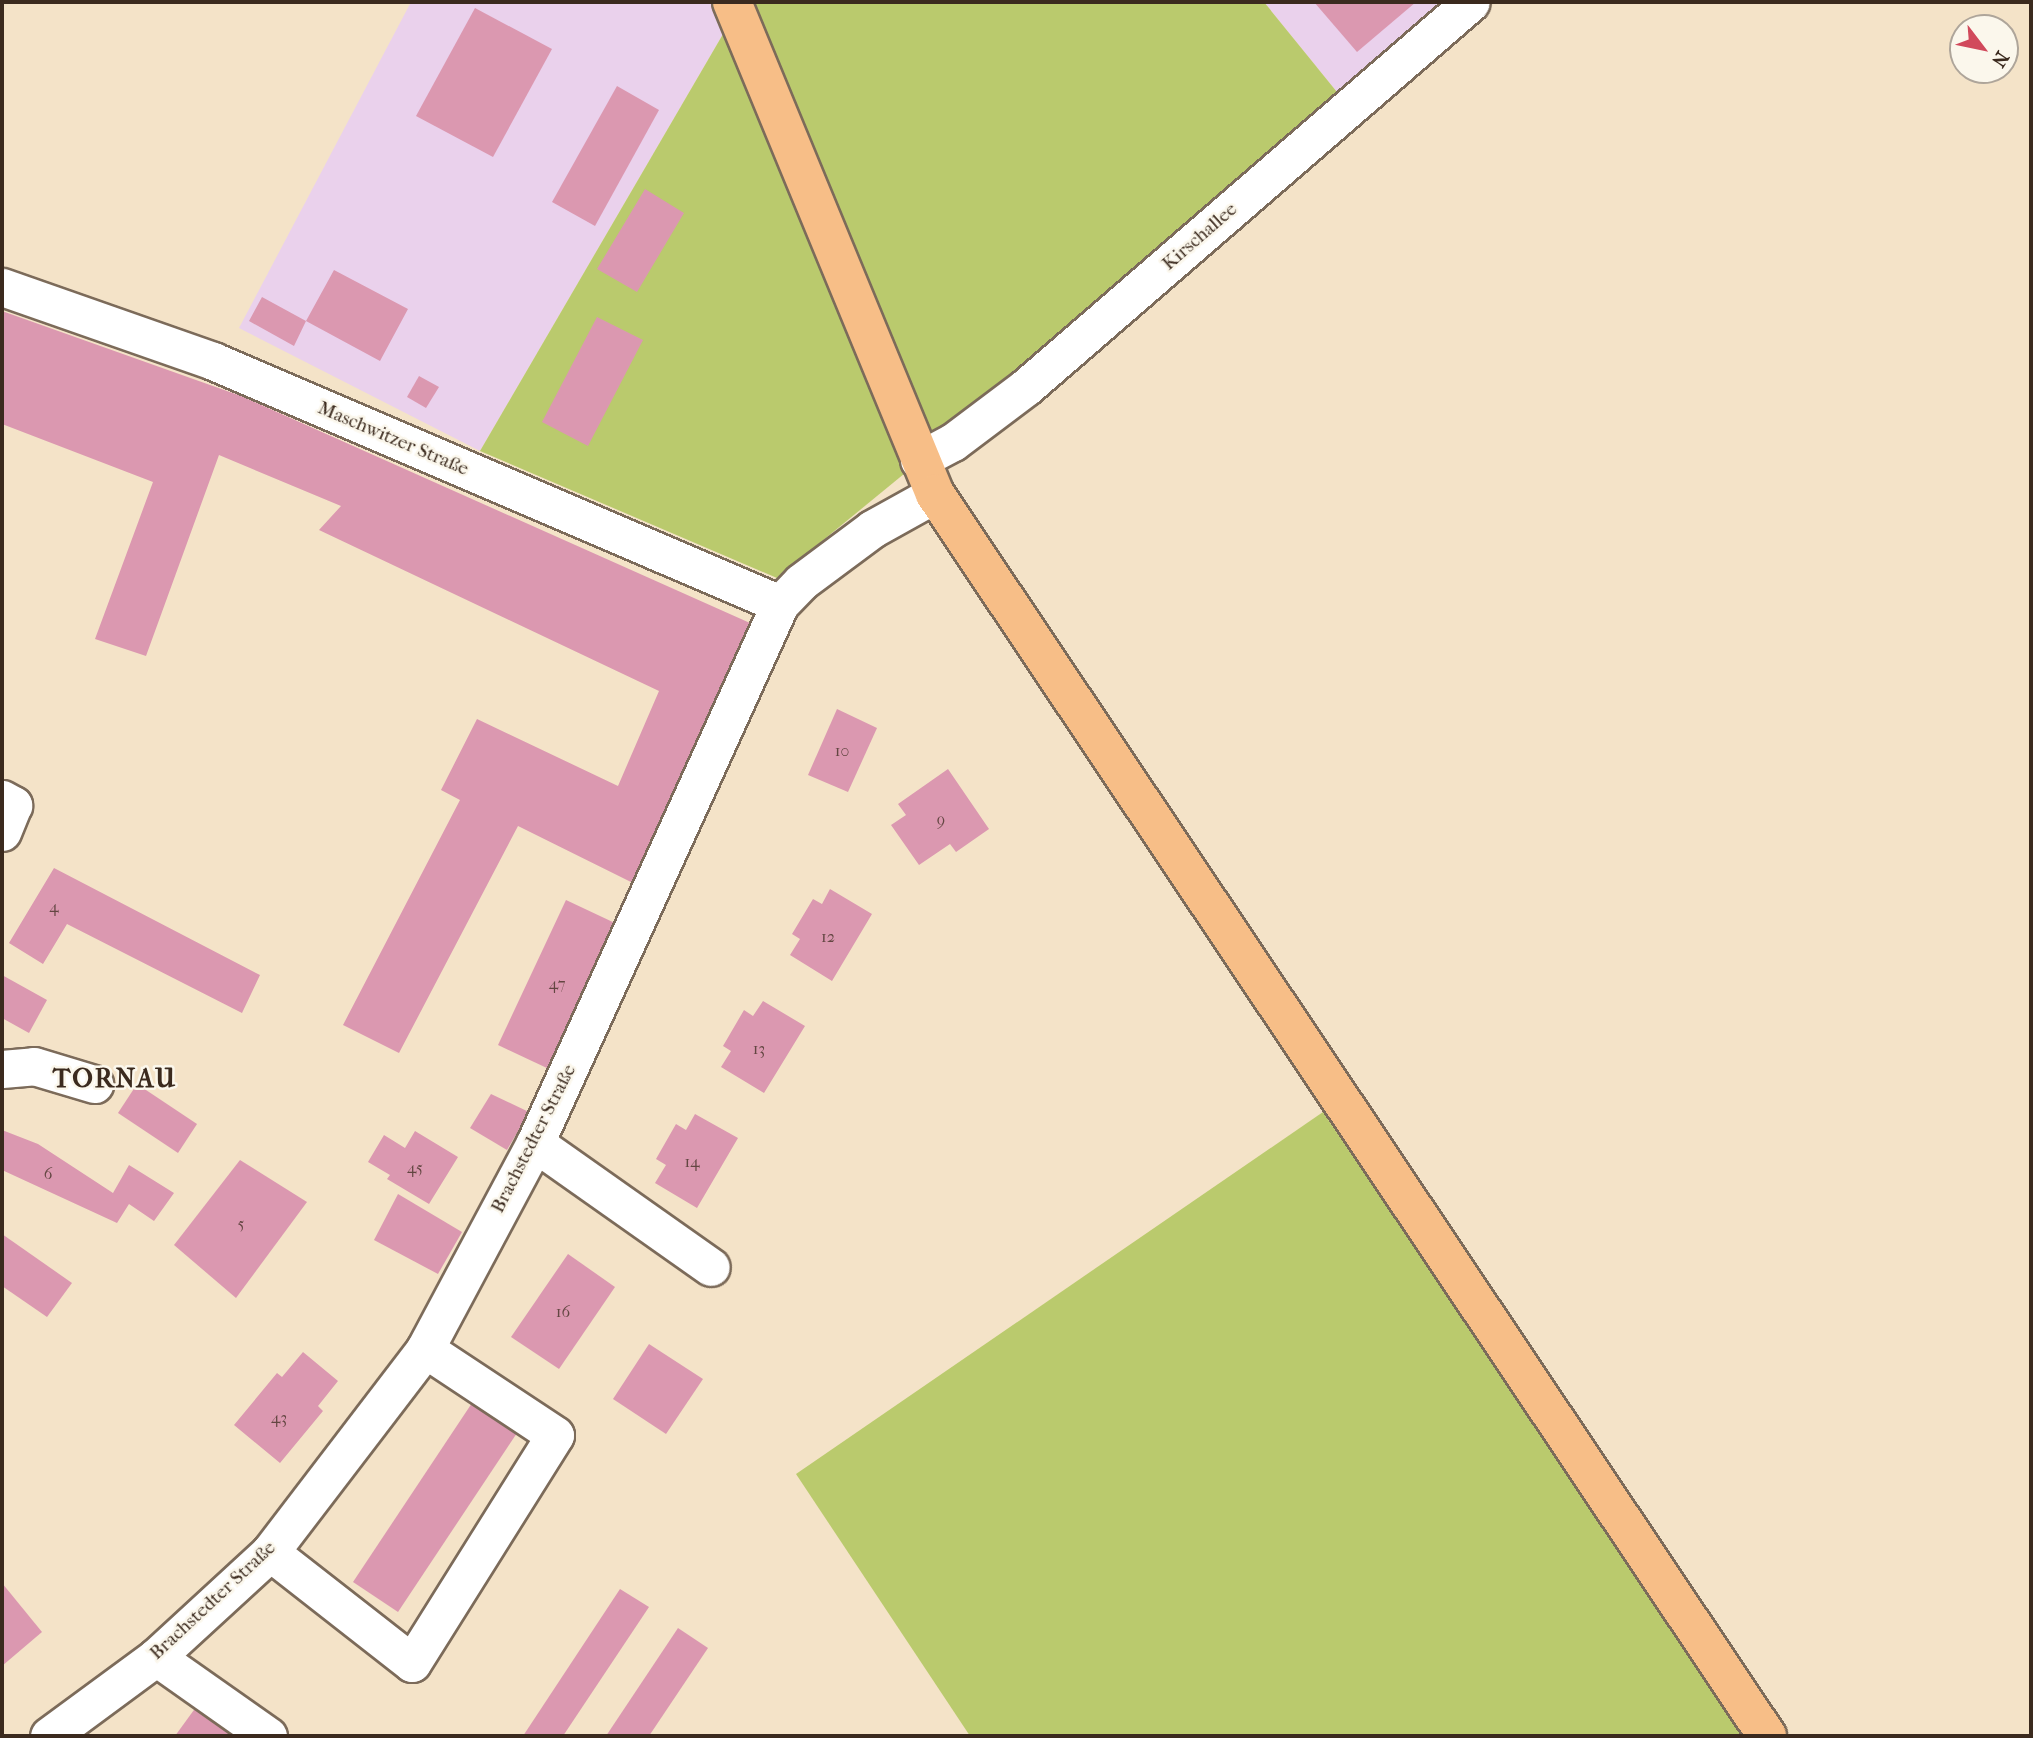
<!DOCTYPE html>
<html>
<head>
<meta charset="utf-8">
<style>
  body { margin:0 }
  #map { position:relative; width:2033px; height:1738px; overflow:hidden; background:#f4e3c8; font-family:"IM FELL French Canon",serif }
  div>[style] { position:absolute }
  .built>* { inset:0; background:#ead1ec }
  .green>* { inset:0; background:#baca6d }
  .building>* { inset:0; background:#db98b0 }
  .roads { filter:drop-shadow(2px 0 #7c6b5a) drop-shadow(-2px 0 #7c6b5a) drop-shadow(0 2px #7c6b5a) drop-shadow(0 -2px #7c6b5a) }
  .minor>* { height:37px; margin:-18.5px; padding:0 18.5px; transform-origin:18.5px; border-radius:18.5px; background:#fff }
  .major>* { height:38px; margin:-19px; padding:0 19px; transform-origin:19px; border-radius:19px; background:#f7be87 }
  span { translate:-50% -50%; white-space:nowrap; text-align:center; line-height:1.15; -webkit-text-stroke:5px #fbf7ec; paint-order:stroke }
  .number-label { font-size:16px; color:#634642 }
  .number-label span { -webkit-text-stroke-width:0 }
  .street-label { font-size:19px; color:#3b2a1e }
  .district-label { font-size:26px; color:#3b2a1e; font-weight:700; letter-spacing:2px }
  .frame { position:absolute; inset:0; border:4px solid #3b2a1e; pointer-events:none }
  .north { position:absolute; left:1949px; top:14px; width:70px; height:70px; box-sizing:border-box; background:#fbf7ec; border:2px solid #aea59a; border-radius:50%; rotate:122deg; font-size:19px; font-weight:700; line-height:28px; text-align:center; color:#3b2a1e }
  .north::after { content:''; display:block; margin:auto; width:24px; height:32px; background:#d1495b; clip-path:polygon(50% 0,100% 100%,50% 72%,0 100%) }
</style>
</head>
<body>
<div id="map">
  <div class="built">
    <div style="clip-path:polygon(411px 2px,714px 2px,726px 29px,480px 451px,239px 328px)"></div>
    <div style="clip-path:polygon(1264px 2px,1453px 2px,1341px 97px)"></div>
  </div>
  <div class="green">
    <div style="clip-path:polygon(748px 2px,1264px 2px,1341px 97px,930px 448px)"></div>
    <div style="clip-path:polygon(726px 29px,910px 469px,777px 578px,480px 451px)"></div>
    <div style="clip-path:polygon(1323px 1112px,1517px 1399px,1744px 1736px,970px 1736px,796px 1474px)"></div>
  </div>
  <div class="building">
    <div style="clip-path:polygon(1314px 2px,1416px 2px,1357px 52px)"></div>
    <div style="clip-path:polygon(475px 8px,552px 49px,493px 157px,416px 116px)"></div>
    <div style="clip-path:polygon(617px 86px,659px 110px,595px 226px,552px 202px)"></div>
    <div style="clip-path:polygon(645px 189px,684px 213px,637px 292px,597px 269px)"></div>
    <div style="clip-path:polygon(334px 270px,408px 309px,380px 361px,306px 321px,294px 346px,249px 321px,262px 297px,306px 321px)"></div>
    <div style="clip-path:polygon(2px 311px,241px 396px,750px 623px,637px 885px,518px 826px,399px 1053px,343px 1025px,460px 800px,441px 790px,477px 719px,618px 786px,659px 691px,319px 530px,341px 506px,219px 455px,146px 656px,95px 639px,153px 482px,2px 424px)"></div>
    <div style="clip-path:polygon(597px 317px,643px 340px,588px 446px,542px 422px)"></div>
    <div style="clip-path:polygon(419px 376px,439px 387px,426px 408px,407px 397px)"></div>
    <div style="clip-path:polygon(837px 709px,877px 728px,848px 792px,808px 775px)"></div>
    <div style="clip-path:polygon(948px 769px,989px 829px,956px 852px,950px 844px,919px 865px,891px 825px,906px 815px,898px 804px)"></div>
    <div style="clip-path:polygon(54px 868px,260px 975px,242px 1013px,67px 924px,43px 964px,9px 943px)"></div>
    <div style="clip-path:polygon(830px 889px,872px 914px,832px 981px,790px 955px,800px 939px,792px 934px,813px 899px,822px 904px)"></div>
    <div style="clip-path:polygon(566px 900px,617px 924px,549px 1069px,498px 1045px)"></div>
    <div style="clip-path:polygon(2px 975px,47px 1000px,29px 1033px,2px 1018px)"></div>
    <div style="clip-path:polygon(763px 1001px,805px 1026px,764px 1093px,721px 1067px,731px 1051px,723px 1046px,744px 1010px,753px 1016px)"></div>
    <div style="clip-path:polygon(137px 1084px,197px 1124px,178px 1153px,118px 1113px)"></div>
    <div style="clip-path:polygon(491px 1094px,529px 1112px,507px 1150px,470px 1128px)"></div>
    <div style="clip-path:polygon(695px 1114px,738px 1138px,697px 1208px,655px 1183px,666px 1165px,656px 1159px,676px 1124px,686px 1130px)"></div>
    <div style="clip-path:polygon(2px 1130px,38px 1144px,113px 1193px,129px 1165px,174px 1193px,154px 1221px,129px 1204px,117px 1223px,2px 1170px)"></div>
    <div style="clip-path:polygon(415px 1131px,458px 1157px,429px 1204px,387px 1179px,390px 1175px,368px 1162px,384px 1135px,405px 1148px)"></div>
    <div style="clip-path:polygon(240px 1160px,307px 1202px,236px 1298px,174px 1245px)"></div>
    <div style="clip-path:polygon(398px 1194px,462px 1232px,438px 1274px,374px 1240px)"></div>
    <div style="clip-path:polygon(2px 1234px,72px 1283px,47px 1317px,2px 1286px)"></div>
    <div style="clip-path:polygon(568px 1254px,615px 1287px,559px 1369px,511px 1337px)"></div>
    <div style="clip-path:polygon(649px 1344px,703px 1379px,666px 1434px,613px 1399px)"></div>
    <div style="clip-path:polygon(303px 1352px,338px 1381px,318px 1406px,323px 1411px,280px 1463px,234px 1425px,277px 1373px,282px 1377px)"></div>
    <div style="clip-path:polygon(472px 1403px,517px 1433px,398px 1612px,353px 1582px)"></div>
    <div style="clip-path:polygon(2px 1583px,42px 1632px,2px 1666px)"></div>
    <div style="clip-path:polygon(620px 1589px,649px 1607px,563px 1736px,523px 1736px)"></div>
    <div style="clip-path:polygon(678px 1628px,708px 1648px,649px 1736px,606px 1736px)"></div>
    <div style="clip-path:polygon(199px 1703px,245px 1736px,175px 1736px)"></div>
  </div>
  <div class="roads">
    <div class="minor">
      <div style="left:2px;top:287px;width:224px;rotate:19.3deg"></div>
      <div style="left:213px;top:361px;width:617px;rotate:23.2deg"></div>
      <div style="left:919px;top:460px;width:38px;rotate:-28deg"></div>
      <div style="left:953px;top:442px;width:91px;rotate:-37deg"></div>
      <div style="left:1026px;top:387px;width:588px;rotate:-40.87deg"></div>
      <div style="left:2px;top:799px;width:13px;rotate:29deg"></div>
      <div style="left:13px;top:805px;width:29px;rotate:112deg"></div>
      <div style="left:2px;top:1069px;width:32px;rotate:-5deg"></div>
      <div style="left:34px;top:1066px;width:63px;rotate:16.7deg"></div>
      <div style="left:535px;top:1143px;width:215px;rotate:35.2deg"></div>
      <div style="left:270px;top:1552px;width:180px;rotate:38deg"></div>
      <div style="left:412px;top:1663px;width:269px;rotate:-57.9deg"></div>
      <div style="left:555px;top:1435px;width:156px;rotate:-146.5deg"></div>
      <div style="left:156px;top:1657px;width:137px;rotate:35.2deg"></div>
      <div style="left:49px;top:1736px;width:133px;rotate:-36.4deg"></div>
      <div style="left:156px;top:1657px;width:155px;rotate:-42.6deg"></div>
      <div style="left:270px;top:1552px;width:255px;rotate:-52.6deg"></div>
      <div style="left:425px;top:1349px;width:234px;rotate:-61.9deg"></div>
      <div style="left:535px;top:1143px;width:592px;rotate:-65.56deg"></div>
      <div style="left:780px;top:604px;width:30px;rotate:-46deg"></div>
      <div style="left:801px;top:582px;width:89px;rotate:-36.7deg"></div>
      <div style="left:872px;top:529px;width:72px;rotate:-29.1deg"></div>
    </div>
    <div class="major">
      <div style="left:732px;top:2px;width:532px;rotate:67.58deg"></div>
      <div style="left:935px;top:494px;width:1495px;rotate:56.18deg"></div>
    </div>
  </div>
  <div class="number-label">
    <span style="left:842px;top:751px">10</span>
    <span style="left:941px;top:820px">9</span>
    <span style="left:54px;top:907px">4</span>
    <span style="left:828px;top:937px">12</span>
    <span style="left:557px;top:984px">47</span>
    <span style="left:759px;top:1049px">13</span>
    <span style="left:692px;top:1162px">14</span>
    <span style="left:415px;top:1168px">45</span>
    <span style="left:48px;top:1174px">6</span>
    <span style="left:241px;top:1224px">5</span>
    <span style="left:563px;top:1312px">16</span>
    <span style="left:279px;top:1418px">43</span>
  </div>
  <div class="street-label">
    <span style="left:1200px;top:237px;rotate:-41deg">Kirschallee</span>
    <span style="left:393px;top:439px;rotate:23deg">Maschwitzer Straße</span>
    <span style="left:534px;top:1139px;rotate:-63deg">Brachstedter Straße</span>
    <span style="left:213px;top:1601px;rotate:-43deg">Brachstedter Straße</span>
  </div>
  <div class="district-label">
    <span style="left:115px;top:1079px">TORNAU</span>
  </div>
  <div class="frame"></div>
  <div class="north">N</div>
</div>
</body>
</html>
